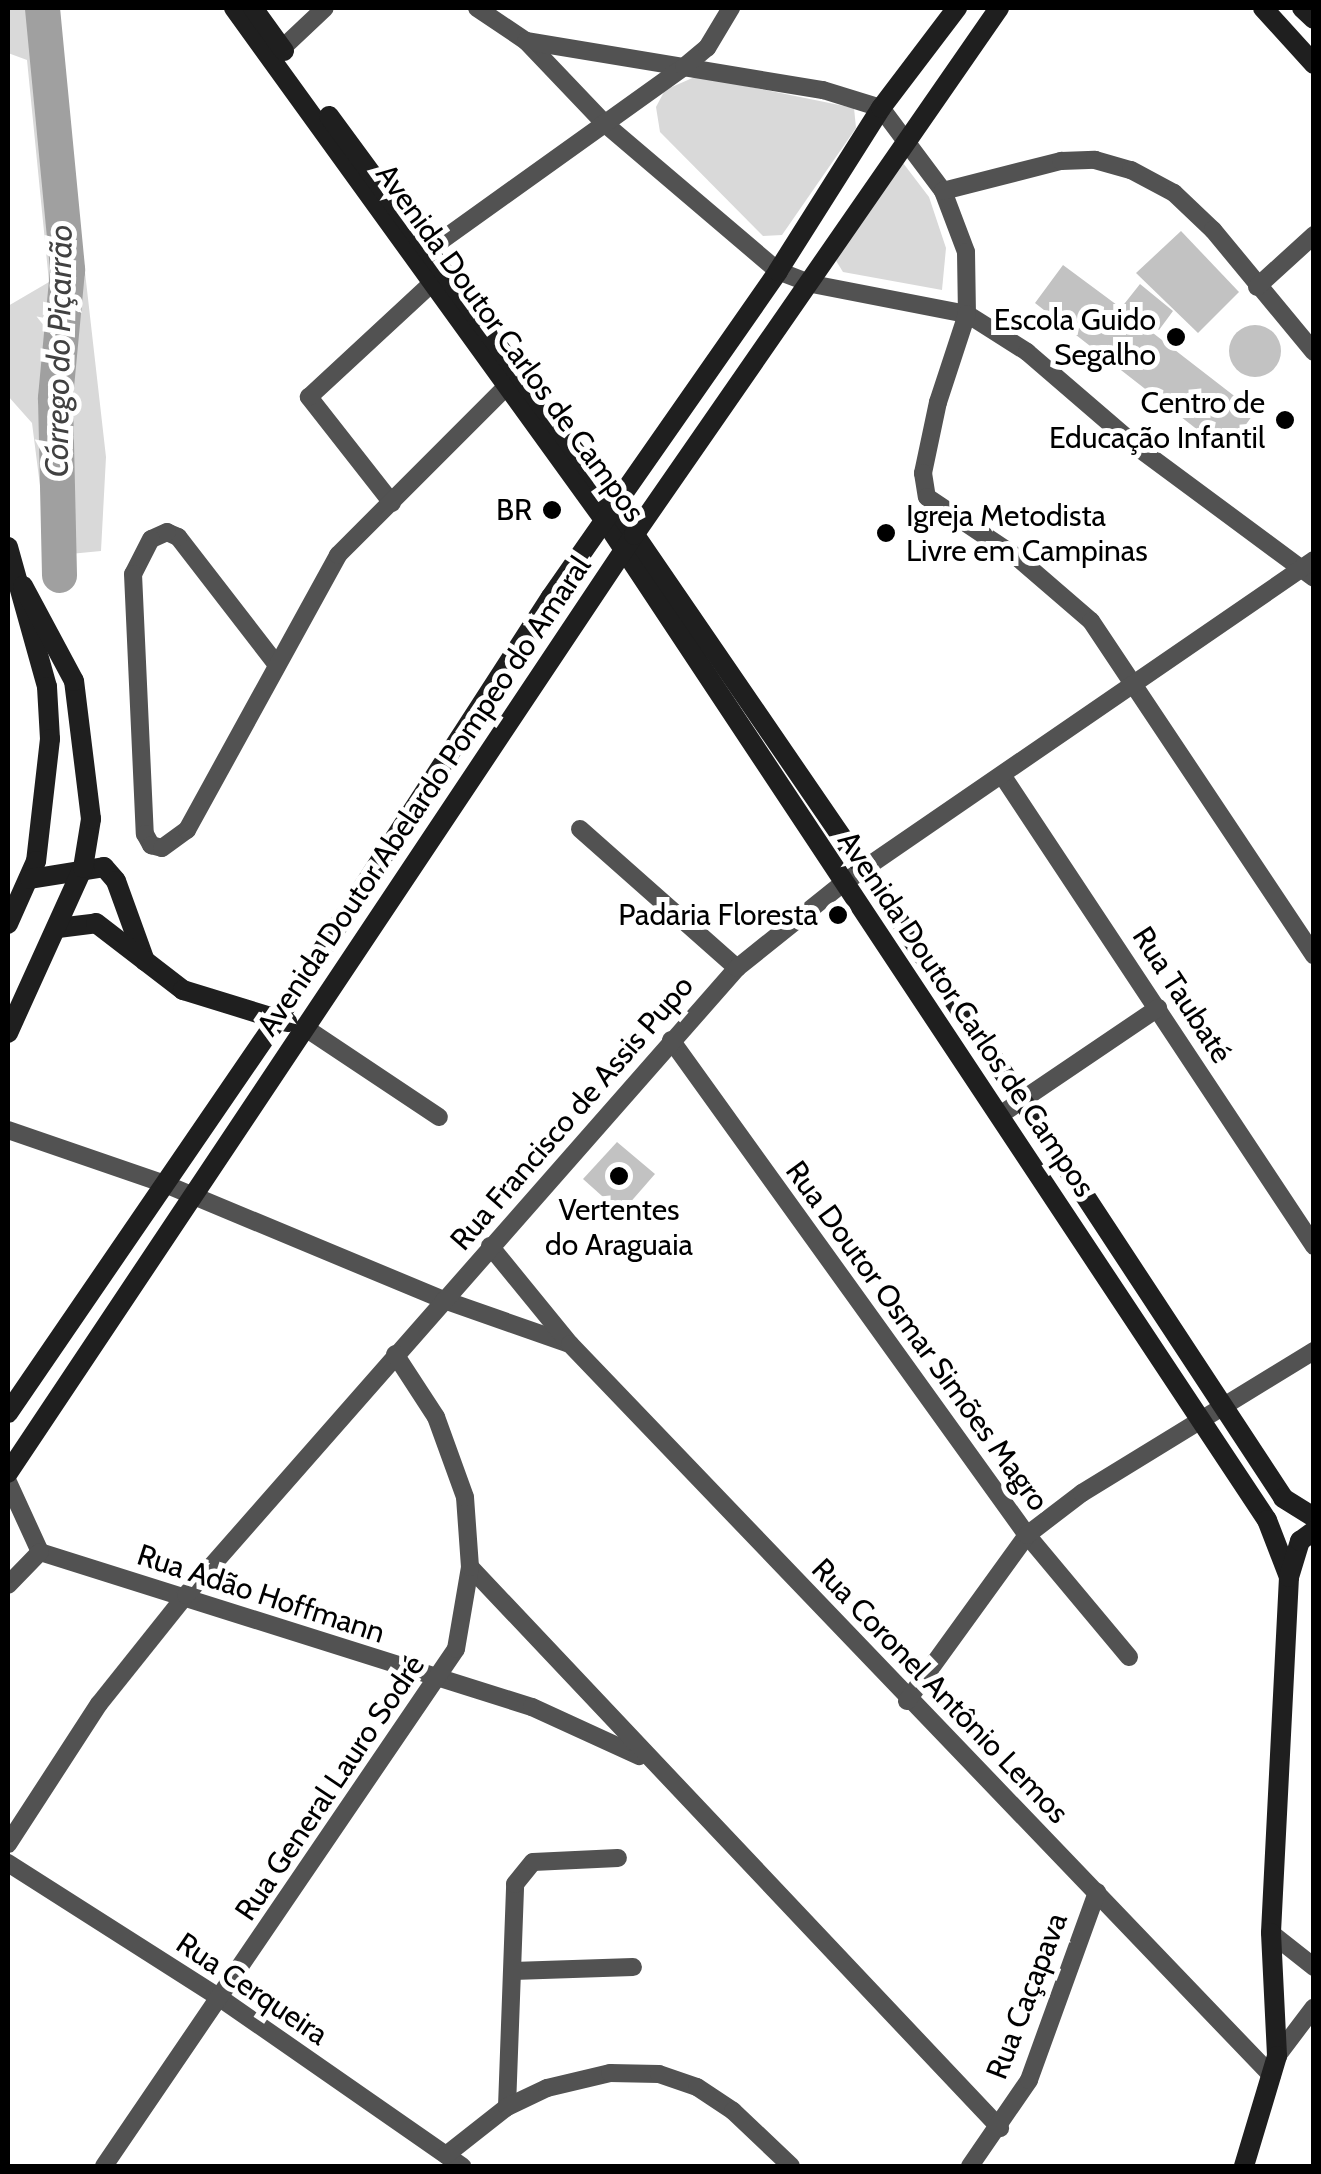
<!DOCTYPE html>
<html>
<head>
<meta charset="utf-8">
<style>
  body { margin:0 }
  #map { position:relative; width:1321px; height:2174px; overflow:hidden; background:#fff; font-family:Cabin,sans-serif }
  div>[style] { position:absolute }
  .green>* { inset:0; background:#d9d9d9 }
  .river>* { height:35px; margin:-17.5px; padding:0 17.5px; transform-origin:17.5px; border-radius:17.5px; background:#a0a0a0 }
  .building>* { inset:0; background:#c2c2c2 }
  .round { border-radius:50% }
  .minor>* { height:18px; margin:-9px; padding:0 9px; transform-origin:9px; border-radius:9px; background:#525252 }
  .secondary>* { height:20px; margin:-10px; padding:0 10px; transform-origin:10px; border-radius:10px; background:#1f1f1f }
  .dots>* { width:28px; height:28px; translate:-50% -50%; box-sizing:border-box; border:5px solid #fff; border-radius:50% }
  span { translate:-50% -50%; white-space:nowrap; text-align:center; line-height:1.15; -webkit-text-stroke:10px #fff; paint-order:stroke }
  .poi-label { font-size:30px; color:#000 }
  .right { translate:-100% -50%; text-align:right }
  .left { translate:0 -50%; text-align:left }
  .street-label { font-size:30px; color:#000 }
  .water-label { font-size:32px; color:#414141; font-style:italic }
  .frame { position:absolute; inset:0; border:10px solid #000; pointer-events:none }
</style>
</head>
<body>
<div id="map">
  <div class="green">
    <div style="clip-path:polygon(8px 8px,55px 8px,106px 457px,101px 551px,49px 556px,32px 423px,8px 396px,8px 306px,49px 282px,27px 60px,8px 53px)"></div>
    <div style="clip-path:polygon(697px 76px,854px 108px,856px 128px,782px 235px,763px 236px,660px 132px,656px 107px,665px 90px)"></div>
    <div style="clip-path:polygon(900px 159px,929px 197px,946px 248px,942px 290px,843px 272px,835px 259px)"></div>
  </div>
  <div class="river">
    <div style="left:42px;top:8px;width:263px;rotate:84.5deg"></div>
    <div style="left:67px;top:270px;width:129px;rotate:95.4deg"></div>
    <div style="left:55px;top:398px;width:177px;rotate:88.7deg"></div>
  </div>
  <div class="building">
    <div style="clip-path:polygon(1181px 231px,1239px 292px,1198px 333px,1136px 273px)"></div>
    <div style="clip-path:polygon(1063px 265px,1121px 308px,1140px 284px,1173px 311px,1159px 330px,1144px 318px,1140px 323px,1255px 412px,1226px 452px,1035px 303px)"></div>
    <div class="round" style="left:1229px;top:325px;width:52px;height:52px"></div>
    <div style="clip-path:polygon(617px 1142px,655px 1174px,621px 1213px,583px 1179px)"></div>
  </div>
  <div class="minor">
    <div style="left:477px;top:8px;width:59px;rotate:34deg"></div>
    <div style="left:526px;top:41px;width:113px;rotate:46.4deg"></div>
    <div style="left:604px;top:123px;width:228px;rotate:40.4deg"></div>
    <div style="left:778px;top:271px;width:36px;rotate:21deg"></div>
    <div style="left:812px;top:284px;width:158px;rotate:11deg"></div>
    <div style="left:967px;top:314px;width:71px;rotate:32.3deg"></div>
    <div style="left:1027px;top:352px;width:150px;rotate:40.7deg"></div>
    <div style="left:1141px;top:450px;width:215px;rotate:36.5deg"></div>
    <div style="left:526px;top:41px;width:301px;rotate:9.4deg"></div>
    <div style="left:823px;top:90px;width:61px;rotate:17.2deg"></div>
    <div style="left:881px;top:108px;width:104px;rotate:53.2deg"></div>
    <div style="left:943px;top:191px;width:65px;rotate:69.3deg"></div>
    <div style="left:966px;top:252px;width:62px;rotate:89.1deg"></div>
    <div style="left:967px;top:314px;width:93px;rotate:108.2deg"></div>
    <div style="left:938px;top:402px;width:73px;rotate:101.9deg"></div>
    <div style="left:923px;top:473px;width:24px;rotate:81deg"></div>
    <div style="left:927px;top:497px;width:110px;rotate:33.8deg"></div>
    <div style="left:1018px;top:558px;width:96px;rotate:40.8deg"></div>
    <div style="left:1091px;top:621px;width:402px;rotate:56.3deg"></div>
    <div style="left:273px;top:57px;width:71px;rotate:-43.3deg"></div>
    <div style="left:943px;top:191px;width:122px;rotate:-14.3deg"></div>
    <div style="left:1061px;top:161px;width:34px;rotate:-2deg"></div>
    <div style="left:1095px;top:160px;width:37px;rotate:16deg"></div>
    <div style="left:1131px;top:170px;width:49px;rotate:28.1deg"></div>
    <div style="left:1174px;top:193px;width:54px;rotate:43.5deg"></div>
    <div style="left:1213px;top:230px;width:158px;rotate:50.4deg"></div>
    <div style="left:417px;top:258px;width:328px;rotate:-35.6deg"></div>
    <div style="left:684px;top:67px;width:30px;rotate:-40deg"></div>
    <div style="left:707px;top:48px;width:47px;rotate:-59deg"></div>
    <div style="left:1257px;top:287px;width:77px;rotate:-42.4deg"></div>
    <div style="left:392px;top:503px;width:135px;rotate:-128.1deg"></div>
    <div style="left:309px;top:397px;width:165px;rotate:-42.8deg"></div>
    <div style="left:277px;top:665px;width:162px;rotate:-127.7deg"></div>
    <div style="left:178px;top:537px;width:12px;rotate:-156deg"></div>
    <div style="left:167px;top:532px;width:17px;rotate:156deg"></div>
    <div style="left:151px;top:539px;width:39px;rotate:117deg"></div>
    <div style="left:133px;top:574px;width:260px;rotate:87.4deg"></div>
    <div style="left:145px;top:834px;width:13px;rotate:61deg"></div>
    <div style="left:151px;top:845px;width:11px;rotate:15deg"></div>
    <div style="left:162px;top:848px;width:31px;rotate:-36deg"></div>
    <div style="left:187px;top:830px;width:314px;rotate:-61.2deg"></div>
    <div style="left:338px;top:555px;width:238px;rotate:-45deg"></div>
    <div style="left:1002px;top:775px;width:565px;rotate:56.48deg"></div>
    <div style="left:580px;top:829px;width:210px;rotate:41.5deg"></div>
    <div style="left:304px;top:1027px;width:162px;rotate:33.7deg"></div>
    <div style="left:671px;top:1040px;width:610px;rotate:54.28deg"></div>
    <div style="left:1027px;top:1535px;width:159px;rotate:50.1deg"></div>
    <div style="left:1000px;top:1115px;width:191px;rotate:-34.1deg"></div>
    <div style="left:8px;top:1130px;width:166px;rotate:19deg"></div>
    <div style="left:165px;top:1184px;width:302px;rotate:22.6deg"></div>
    <div style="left:444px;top:1300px;width:130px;rotate:19.3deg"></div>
    <div style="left:490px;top:1246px;width:127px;rotate:50.8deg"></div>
    <div style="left:570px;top:1344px;width:1014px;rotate:46.2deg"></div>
    <div style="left:8px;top:1482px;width:77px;rotate:65.4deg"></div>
    <div style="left:40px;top:1552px;width:516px;rotate:17.49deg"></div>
    <div style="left:532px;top:1707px;width:118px;rotate:24.6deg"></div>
    <div style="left:470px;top:1567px;width:772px;rotate:46.63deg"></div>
    <div style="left:8px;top:1585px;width:46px;rotate:-45.9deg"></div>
    <div style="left:907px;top:1701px;width:205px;rotate:-54.1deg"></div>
    <div style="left:1027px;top:1535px;width:69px;rotate:-37.4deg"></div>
    <div style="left:1082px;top:1493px;width:272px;rotate:-31.5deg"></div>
    <div style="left:8px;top:1844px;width:167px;rotate:-57deg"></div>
    <div style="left:99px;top:1704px;width:139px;rotate:-51.4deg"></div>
    <div style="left:186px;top:1595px;width:835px;rotate:-48.69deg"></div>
    <div style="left:737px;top:968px;width:134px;rotate:-38.7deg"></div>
    <div style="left:842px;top:884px;width:573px;rotate:-34.47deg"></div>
    <div style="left:8px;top:1863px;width:251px;rotate:32.5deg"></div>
    <div style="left:220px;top:1998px;width:295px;rotate:34.8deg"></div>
    <div style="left:1271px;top:1933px;width:55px;rotate:38.3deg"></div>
    <div style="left:513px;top:1971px;width:120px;rotate:-1.9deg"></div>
    <div style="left:1277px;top:2056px;width:61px;rotate:-52.9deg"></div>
    <div style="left:507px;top:2107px;width:223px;rotate:-87.9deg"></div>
    <div style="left:515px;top:1884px;width:28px;rotate:-51deg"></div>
    <div style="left:533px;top:1862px;width:85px;rotate:-2.7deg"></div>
    <div style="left:446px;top:2155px;width:78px;rotate:-38.2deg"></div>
    <div style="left:507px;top:2107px;width:44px;rotate:-25.4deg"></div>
    <div style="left:547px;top:2088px;width:65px;rotate:-13.4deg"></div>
    <div style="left:610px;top:2073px;width:49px;rotate:1.2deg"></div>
    <div style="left:659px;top:2074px;width:40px;rotate:18.9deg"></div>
    <div style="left:697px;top:2087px;width:43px;rotate:33.7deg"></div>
    <div style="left:733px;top:2111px;width:80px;rotate:43.5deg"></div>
    <div style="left:104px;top:2166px;width:625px;rotate:-55.75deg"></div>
    <div style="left:456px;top:1649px;width:83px;rotate:-80.3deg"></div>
    <div style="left:470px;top:1567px;width:70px;rotate:-94.1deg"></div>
    <div style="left:465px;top:1497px;width:85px;rotate:-109.9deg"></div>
    <div style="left:436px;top:1417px;width:75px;rotate:-123.1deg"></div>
    <div style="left:970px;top:2166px;width:104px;rotate:-55.5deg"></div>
    <div style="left:1029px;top:2080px;width:200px;rotate:-70.1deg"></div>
  </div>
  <div class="secondary">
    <div style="left:234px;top:8px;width:633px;rotate:54.13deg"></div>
    <div style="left:605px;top:521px;width:1198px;rotate:56.47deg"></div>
    <div style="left:1267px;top:1520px;width:61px;rotate:68.9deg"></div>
    <div style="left:1289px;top:1577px;width:356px;rotate:92.9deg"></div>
    <div style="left:1271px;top:1933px;width:123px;rotate:87.2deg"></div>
    <div style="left:1277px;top:2056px;width:115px;rotate:106.7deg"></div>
    <div style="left:253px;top:8px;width:53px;rotate:54.2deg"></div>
    <div style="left:1263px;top:8px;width:76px;rotate:47.7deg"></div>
    <div style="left:1302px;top:8px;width:16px;rotate:43deg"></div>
    <div style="left:329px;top:116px;width:484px;rotate:53.7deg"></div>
    <div style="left:615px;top:506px;width:720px;rotate:55.58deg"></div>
    <div style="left:1022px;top:1100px;width:476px;rotate:56.7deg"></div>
    <div style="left:1283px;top:1498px;width:36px;rotate:32deg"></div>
    <div style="left:8px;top:547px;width:145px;rotate:74.4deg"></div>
    <div style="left:47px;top:687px;width:52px;rotate:86.7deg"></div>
    <div style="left:50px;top:739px;width:123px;rotate:96.5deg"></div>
    <div style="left:36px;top:861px;width:69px;rotate:114deg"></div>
    <div style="left:30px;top:879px;width:75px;rotate:-9.2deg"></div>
    <div style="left:104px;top:867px;width:18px;rotate:49deg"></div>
    <div style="left:116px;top:881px;width:85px;rotate:70.1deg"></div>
    <div style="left:58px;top:928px;width:38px;rotate:-7deg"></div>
    <div style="left:96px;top:923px;width:110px;rotate:37.6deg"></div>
    <div style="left:183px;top:990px;width:109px;rotate:17.1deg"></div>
    <div style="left:8px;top:1033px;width:181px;rotate:-65.6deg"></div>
    <div style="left:83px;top:868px;width:50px;rotate:-80.7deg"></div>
    <div style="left:91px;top:819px;width:139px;rotate:-97deg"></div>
    <div style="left:74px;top:681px;width:108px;rotate:-118.2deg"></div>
    <div style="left:8px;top:1413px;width:476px;rotate:-55.6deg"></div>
    <div style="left:277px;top:1020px;width:504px;rotate:-57.07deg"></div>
    <div style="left:551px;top:597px;width:397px;rotate:-55.1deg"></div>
    <div style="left:778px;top:271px;width:193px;rotate:-57.7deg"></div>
    <div style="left:881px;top:108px;width:126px;rotate:-52.8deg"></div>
    <div style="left:8px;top:1473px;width:1128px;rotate:-56.28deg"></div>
    <div style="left:634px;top:535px;width:641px;rotate:-55.29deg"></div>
    <div style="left:1289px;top:1577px;width:38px;rotate:-73deg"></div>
    <div style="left:1300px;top:1541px;width:17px;rotate:-36deg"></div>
  </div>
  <div class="dots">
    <div style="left:1176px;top:337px;background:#000"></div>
    <div style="left:1285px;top:420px;background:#000"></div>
    <div style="left:552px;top:510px;background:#000"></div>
    <div style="left:886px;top:533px;background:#000"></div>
    <div style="left:838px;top:915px;background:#000"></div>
    <div style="left:619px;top:1176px;background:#000"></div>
  </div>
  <div class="poi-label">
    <span class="right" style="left:1156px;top:337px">Escola Guido<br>Segalho</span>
    <span class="right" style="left:1265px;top:420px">Centro de<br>Educação Infantil</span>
    <span class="right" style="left:532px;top:510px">BR</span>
    <span class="left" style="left:906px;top:533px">Igreja Metodista<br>Livre em Campinas</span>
    <span class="right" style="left:818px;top:915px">Padaria Floresta</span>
    <span style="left:619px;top:1227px">Vertentes<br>do Araguaia</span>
  </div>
  <div class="street-label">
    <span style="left:510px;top:343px;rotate:54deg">Avenida Doutor Carlos de Campos</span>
    <span style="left:424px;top:796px;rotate:-56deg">Avenida Doutor Abelardo Pompeo do Amaral</span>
    <span style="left:1182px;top:995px;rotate:57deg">Rua Taubaté</span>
    <span style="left:966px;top:1014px;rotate:56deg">Avenida Doutor Carlos de Campos</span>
    <span style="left:572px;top:1113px;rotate:-49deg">Rua Francisco de Assis Pupo</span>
    <span style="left:917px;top:1336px;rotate:54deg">Rua Doutor Osmar Simões Magro</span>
    <span style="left:261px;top:1594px;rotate:18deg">Rua Adão Hoffmann</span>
    <span style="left:940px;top:1691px;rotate:46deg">Rua Coronel Antônio Lemos</span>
    <span style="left:330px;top:1788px;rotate:-56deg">Rua General Lauro Sodré</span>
    <span style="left:252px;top:1989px;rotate:34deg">Rua Cerqueira</span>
    <span style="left:1027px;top:1996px;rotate:-69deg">Rua Caçapava</span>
  </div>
  <div class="water-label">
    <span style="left:59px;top:351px;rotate:-89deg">Córrego do Piçarrão</span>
  </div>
  <div class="frame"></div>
</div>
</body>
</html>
